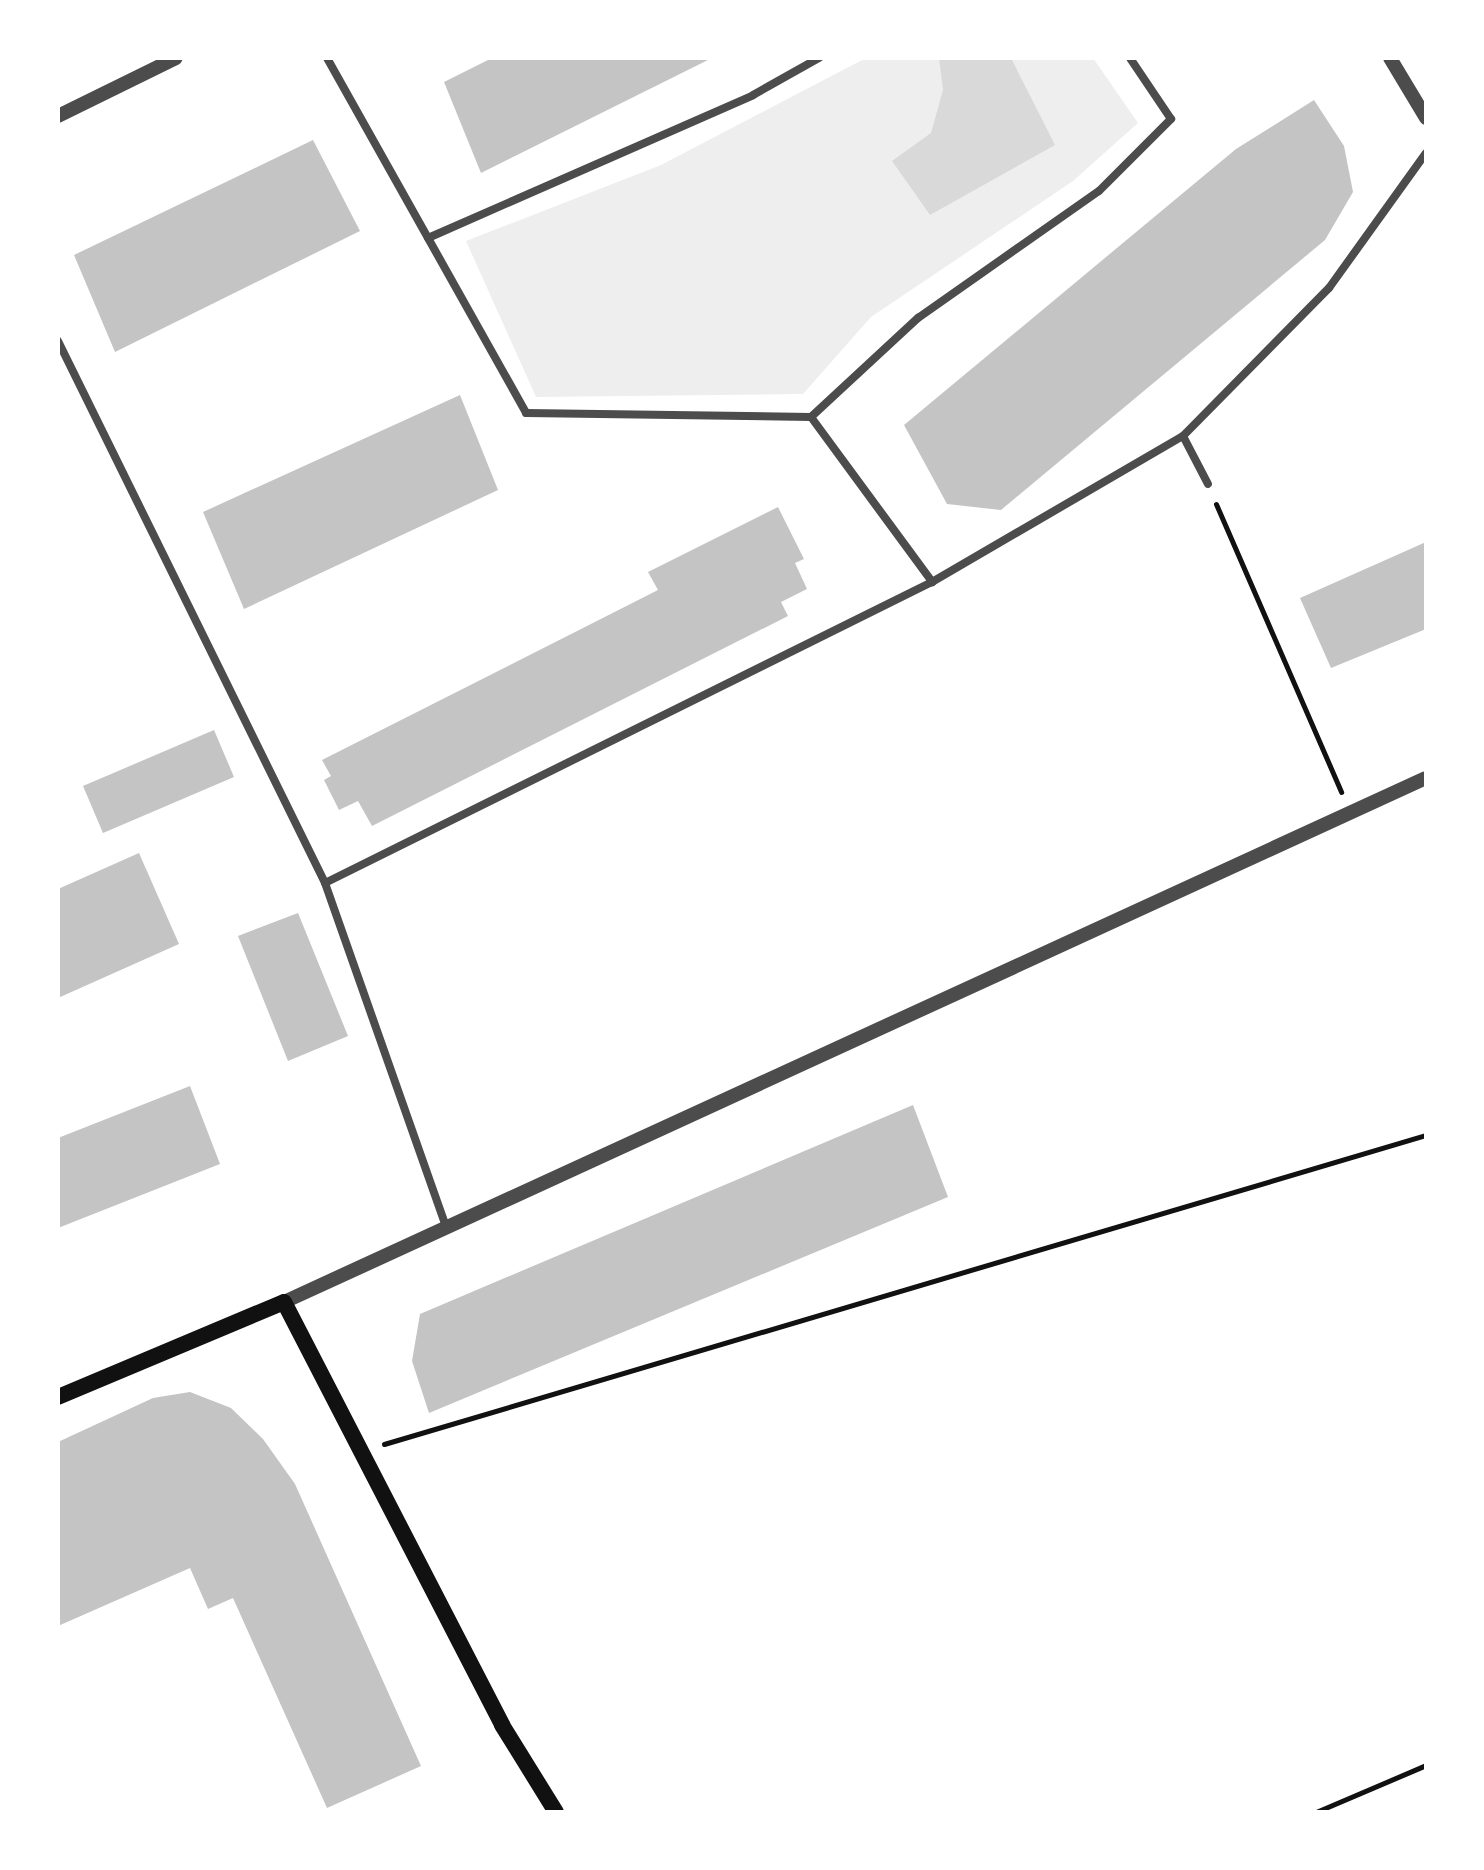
<!DOCTYPE html>
<html>
<head>
<meta charset="utf-8">
<style>
  body { margin:0 }
  #map { position:relative; width:1484px; height:1870px; overflow:hidden; background:#fff; font-family:"Asap Condensed",sans-serif }
  div>[style] { position:absolute }
  .green>* { inset:0; background:#eee }
  .water>* { inset:0; background:#d9d9d9 }
  .building>* { inset:0; background:#c4c4c4 }
  .path>* { height:5px; margin:-2.5px; padding:0 2.5px; transform-origin:2.5px; border-radius:2.5px; background:#111 }
  .minor>* { height:8px; margin:-4px; padding:0 4px; transform-origin:4px; border-radius:4px; background:#4c4c4c }
  .tertiary>* { height:14px; margin:-7px; padding:0 7px; transform-origin:7px; border-radius:7px; background:#4c4c4c }
  .secondary>* { height:16px; margin:-8px; padding:0 8px; transform-origin:8px; border-radius:8px; background:#111 }
  span { translate:-50% -50%; white-space:nowrap; text-align:center; line-height:1.15; -webkit-text-stroke:7px #fff; paint-order:stroke }
  .frame { position:absolute; inset:0; border:60px solid #fff; pointer-events:none }
</style>
</head>
<body>
<div id="map">
  <div class="green">
    <div style="clip-path:polygon(866px 58px,1093px 58px,1138px 123px,1073px 181px,871px 317px,803px 394px,536px 397px,466px 241px,661px 165px)"></div>
  </div>
  <div class="water">
    <div style="clip-path:polygon(939px 58px,1011px 58px,1055px 145px,930px 215px,892px 161px,931px 133px,943px 90px)"></div>
  </div>
  <div class="building">
    <div style="clip-path:polygon(492px 58px,712px 58px,481px 173px,444px 82px)"></div>
    <div style="clip-path:polygon(1314px 100px,1344px 146px,1353px 192px,1325px 240px,1001px 510px,947px 504px,904px 425px,1236px 149px)"></div>
    <div style="clip-path:polygon(313px 140px,360px 231px,115px 352px,74px 255px)"></div>
    <div style="clip-path:polygon(460px 395px,498px 490px,244px 609px,203px 512px)"></div>
    <div style="clip-path:polygon(778px 507px,804px 559px,795px 563px,807px 589px,781px 602px,788px 616px,372px 826px,358px 801px,339px 810px,324px 780px,331px 776px,322px 760px,658px 590px,648px 572px)"></div>
    <div style="clip-path:polygon(1426px 542px,1426px 629px,1331px 668px,1300px 598px)"></div>
    <div style="clip-path:polygon(214px 730px,234px 777px,103px 833px,83px 786px)"></div>
    <div style="clip-path:polygon(139px 853px,179px 944px,58px 998px,58px 889px)"></div>
    <div style="clip-path:polygon(298px 913px,348px 1036px,288px 1061px,238px 936px)"></div>
    <div style="clip-path:polygon(190px 1086px,220px 1164px,58px 1228px,58px 1138px)"></div>
    <div style="clip-path:polygon(913px 1105px,948px 1197px,429px 1413px,412px 1361px,420px 1314px)"></div>
    <div style="clip-path:polygon(190px 1392px,231px 1408px,263px 1439px,295px 1484px,421px 1766px,327px 1808px,233px 1598px,208px 1609px,190px 1568px,58px 1626px,58px 1442px,153px 1398px)"></div>
  </div>
  <div class="path">
    <div style="left:1216px;top:504px;width:314px;rotate:66.5deg"></div>
    <div style="left:384px;top:1444px;width:1087px;rotate:-16.52deg"></div>
    <div style="left:1316px;top:1812px;width:120px;rotate:-23.1deg"></div>
  </div>
  <div class="minor">
    <div style="left:327px;top:58px;width:407px;rotate:60.7deg"></div>
    <div style="left:526px;top:413px;width:285px;rotate:0.8deg"></div>
    <div style="left:811px;top:417px;width:146px;rotate:-42.8deg"></div>
    <div style="left:918px;top:318px;width:221px;rotate:-35.1deg"></div>
    <div style="left:1099px;top:191px;width:102px;rotate:-45deg"></div>
    <div style="left:1171px;top:119px;width:73px;rotate:-123.9deg"></div>
    <div style="left:428px;top:238px;width:355px;rotate:-23.7deg"></div>
    <div style="left:753px;top:95px;width:76px;rotate:-29.3deg"></div>
    <div style="left:58px;top:341px;width:604px;rotate:63.77deg"></div>
    <div style="left:325px;top:883px;width:365px;rotate:70.6deg"></div>
    <div style="left:811px;top:417px;width:205px;rotate:53.7deg"></div>
    <div style="left:1183px;top:436px;width:54px;rotate:62.5deg"></div>
    <div style="left:325px;top:883px;width:678px;rotate:-26.38deg"></div>
    <div style="left:932px;top:582px;width:290px;rotate:-30.2deg"></div>
    <div style="left:1183px;top:436px;width:208px;rotate:-45.4deg"></div>
    <div style="left:1329px;top:288px;width:166px;rotate:-54.3deg"></div>
  </div>
  <div class="tertiary">
    <div style="left:1390px;top:58px;width:70px;rotate:59deg"></div>
    <div style="left:58px;top:116px;width:131px;rotate:-26.2deg"></div>
    <div style="left:284px;top:1302px;width:1256px;rotate:-24.65deg"></div>
  </div>
  <div class="secondary">
    <div style="left:58px;top:1397px;width:245px;rotate:-22.8deg"></div>
    <div style="left:284px;top:1302px;width:476px;rotate:62.7deg"></div>
    <div style="left:502px;top:1725px;width:102px;rotate:58.2deg"></div>
  </div>
  <div class="frame"></div>
</div>
</body>
</html>
